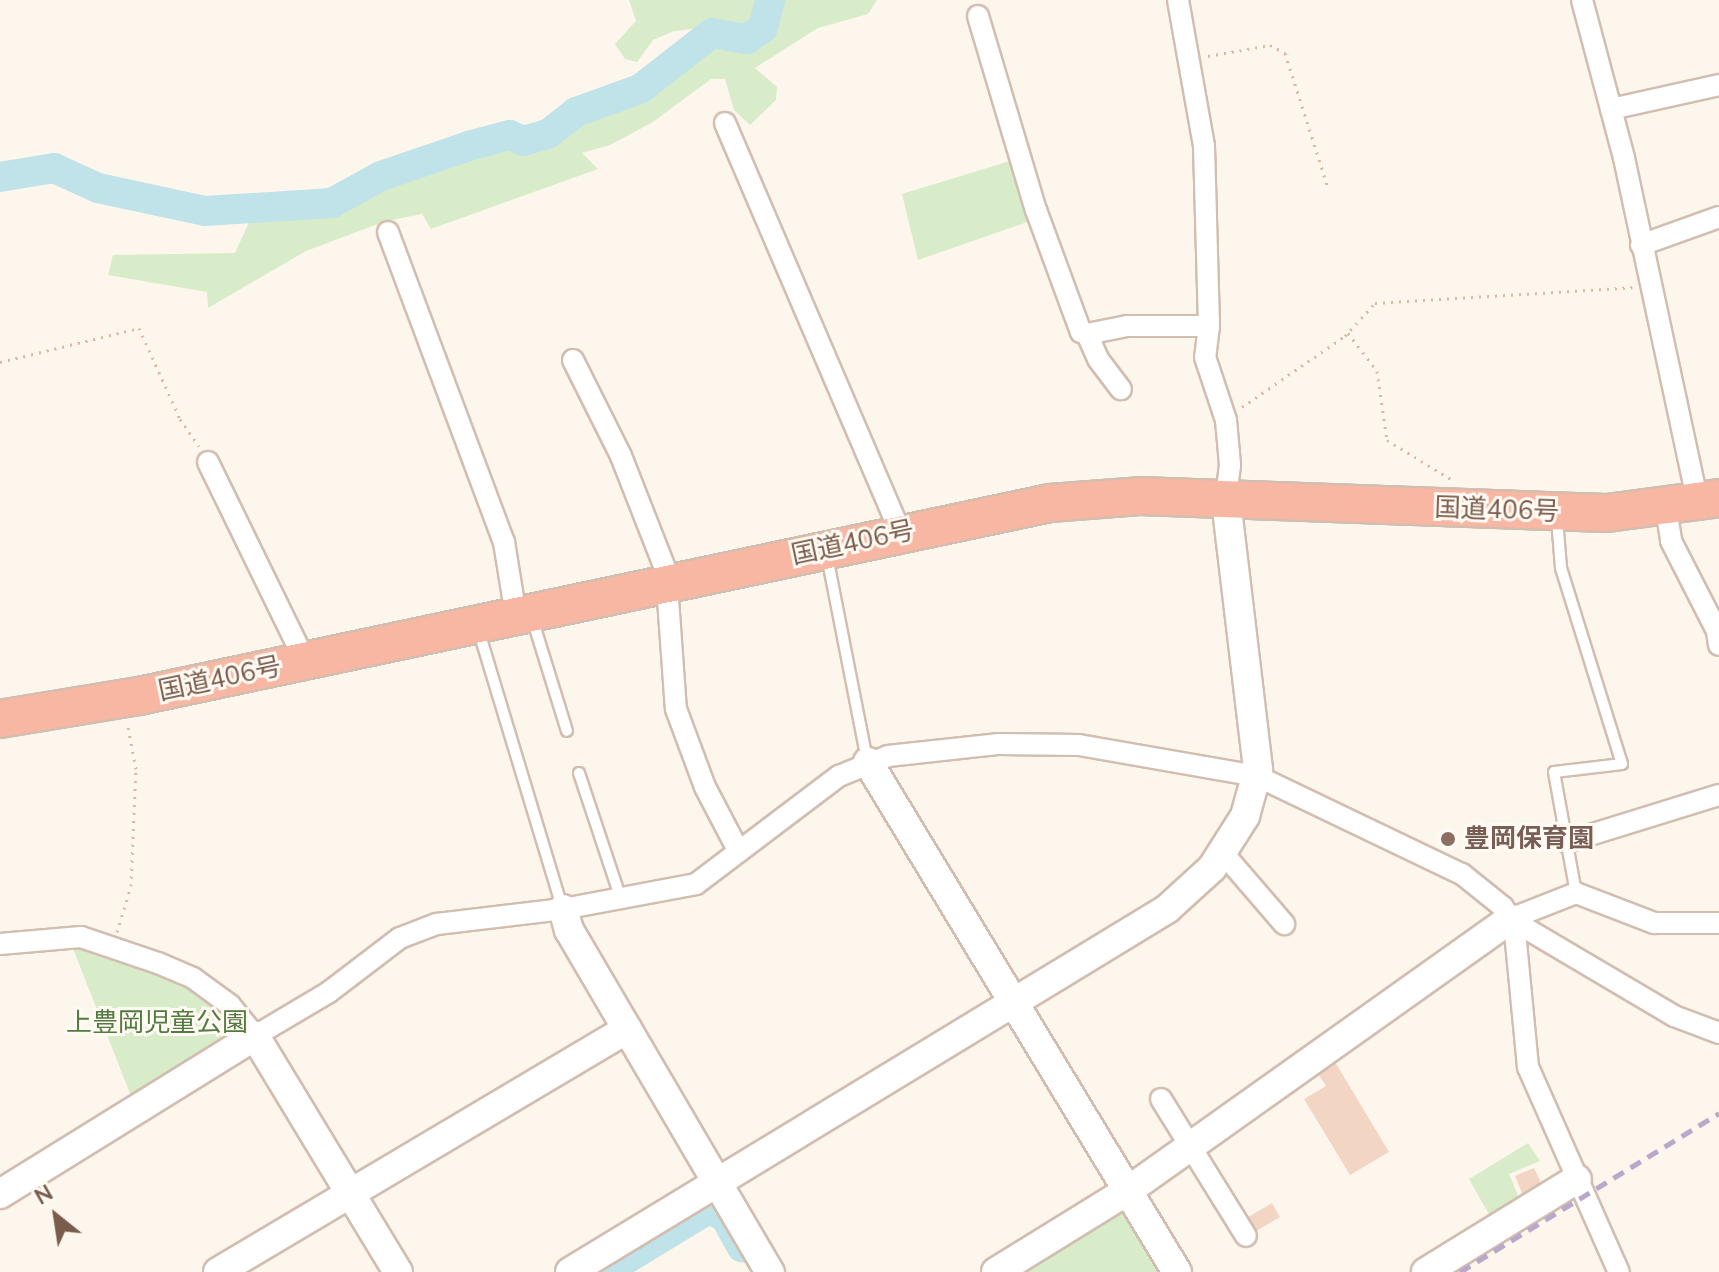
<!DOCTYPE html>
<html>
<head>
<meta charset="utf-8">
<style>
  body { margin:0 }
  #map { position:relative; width:1719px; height:1272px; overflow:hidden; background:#fdf6ec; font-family:"Nunito Sans","Noto Sans JP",sans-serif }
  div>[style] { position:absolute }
  .green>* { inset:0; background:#d8ecc9 }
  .river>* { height:30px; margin:-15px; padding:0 15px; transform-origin:15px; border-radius:15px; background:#bfe3e8 }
  .building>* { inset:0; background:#f3d5c3 }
  .path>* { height:3px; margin-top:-1.5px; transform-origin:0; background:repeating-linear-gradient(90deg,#d9b8a5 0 2px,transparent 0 8px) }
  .roads { filter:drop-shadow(2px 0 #d1beb0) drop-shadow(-2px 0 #d1beb0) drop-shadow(0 2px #d1beb0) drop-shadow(0 -2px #d1beb0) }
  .lane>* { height:10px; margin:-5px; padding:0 5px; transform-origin:5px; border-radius:5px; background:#fff }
  .street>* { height:20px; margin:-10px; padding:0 10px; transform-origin:10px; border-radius:10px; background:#fff }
  .secondary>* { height:28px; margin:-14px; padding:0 14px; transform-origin:14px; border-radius:14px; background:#fff }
  .highway>* { height:36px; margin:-18px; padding:0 18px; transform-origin:18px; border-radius:18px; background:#f7b7a3 }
  .rail>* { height:5px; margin-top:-2.5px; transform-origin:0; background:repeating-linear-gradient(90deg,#b9a8c9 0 12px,transparent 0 20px) }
  .dots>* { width:22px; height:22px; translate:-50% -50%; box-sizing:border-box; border:4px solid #fffaf3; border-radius:50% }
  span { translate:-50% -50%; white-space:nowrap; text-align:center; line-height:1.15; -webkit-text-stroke:6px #fffaf3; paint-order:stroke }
  .street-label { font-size:26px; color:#7a5c4d }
  .education-label { font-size:26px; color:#785e54; font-weight:700 }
  .left { translate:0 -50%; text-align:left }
  .park-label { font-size:26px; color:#537a41 }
  .north { position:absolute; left:16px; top:1176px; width:80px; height:80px; -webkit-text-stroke:6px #fffaf3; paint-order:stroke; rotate:330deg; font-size:22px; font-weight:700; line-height:32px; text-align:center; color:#7a5c4d }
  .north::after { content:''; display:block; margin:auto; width:28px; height:36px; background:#7a5c4d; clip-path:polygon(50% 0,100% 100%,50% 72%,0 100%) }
</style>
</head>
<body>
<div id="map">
  <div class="green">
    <div style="clip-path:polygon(629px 0,768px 0,765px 17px,774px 11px,773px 0,877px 0,868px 14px,818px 28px,755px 68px,777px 87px,776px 100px,750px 125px,734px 110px,725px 79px,711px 79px,653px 122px,610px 145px,582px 153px,598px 169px,431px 229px,422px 214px,386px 221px,306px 251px,208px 308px,207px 292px,108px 275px,113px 255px,235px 253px,255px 209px,332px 203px,381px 176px,472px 145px,510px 135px,523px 141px,548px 134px,576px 112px,640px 89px,711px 33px,702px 28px,674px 31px,653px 40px,637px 62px,625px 59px,615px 44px,636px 21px)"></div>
    <div style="clip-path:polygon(1013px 160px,1030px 221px,918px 260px,902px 194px)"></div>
    <div style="clip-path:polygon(80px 945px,187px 982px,225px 1008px,236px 1026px,231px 1035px,131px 1096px,72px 946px)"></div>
    <div style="clip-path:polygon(1528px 1143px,1540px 1161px,1509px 1174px,1520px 1200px,1491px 1218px,1469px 1179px)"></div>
    <div style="clip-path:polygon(1116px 1212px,1132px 1215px,1165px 1272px,1017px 1272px)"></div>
  </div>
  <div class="river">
    <div style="left:0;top:177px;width:55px;rotate:-9.5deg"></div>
    <div style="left:54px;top:168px;width:48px;rotate:24.4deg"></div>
    <div style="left:98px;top:188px;width:109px;rotate:12.1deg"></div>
    <div style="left:205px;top:211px;width:127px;rotate:-3.6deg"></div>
    <div style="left:332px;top:203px;width:56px;rotate:-28.9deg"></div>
    <div style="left:381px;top:176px;width:96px;rotate:-18.8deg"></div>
    <div style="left:472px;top:145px;width:39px;rotate:-15deg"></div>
    <div style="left:510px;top:135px;width:14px;rotate:25deg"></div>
    <div style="left:523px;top:141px;width:26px;rotate:-16deg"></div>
    <div style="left:548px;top:134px;width:36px;rotate:-38deg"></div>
    <div style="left:576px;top:112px;width:68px;rotate:-19.8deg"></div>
    <div style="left:640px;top:89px;width:91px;rotate:-37.9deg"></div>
    <div style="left:712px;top:33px;width:36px;rotate:10deg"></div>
    <div style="left:747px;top:39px;width:19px;rotate:-35deg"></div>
    <div style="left:763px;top:28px;width:29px;rotate:-76deg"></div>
    <div style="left:605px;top:1272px;width:119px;rotate:-31.3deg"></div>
    <div style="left:707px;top:1210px;width:18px;rotate:16deg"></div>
    <div style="left:724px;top:1215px;width:37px;rotate:61deg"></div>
  </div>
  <div class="building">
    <div style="clip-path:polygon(1335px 1062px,1389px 1152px,1350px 1175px,1304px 1099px,1326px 1086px,1317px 1072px)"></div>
    <div style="clip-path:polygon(1534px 1168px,1544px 1189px,1524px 1198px,1515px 1176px)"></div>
    <div style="clip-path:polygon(1272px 1203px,1280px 1217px,1253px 1233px,1245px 1219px)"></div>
  </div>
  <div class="path">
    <div style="left:1208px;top:56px;width:63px;rotate:-10.1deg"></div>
    <div style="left:1270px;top:45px;width:17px;rotate:28deg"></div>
    <div style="left:1285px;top:53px;width:142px;rotate:72.3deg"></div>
    <div style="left:1348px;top:333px;width:48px;rotate:52.7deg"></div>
    <div style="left:1377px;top:371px;width:70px;rotate:81.8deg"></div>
    <div style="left:1387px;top:440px;width:79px;rotate:31.5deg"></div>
    <div style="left:0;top:362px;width:143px;rotate:-13.7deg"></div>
    <div style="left:139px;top:328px;width:100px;rotate:65.7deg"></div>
    <div style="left:180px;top:419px;width:33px;rotate:55deg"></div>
    <div style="left:1242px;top:407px;width:125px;rotate:-34.6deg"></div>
    <div style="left:1345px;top:336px;width:45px;rotate:-47.7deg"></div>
    <div style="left:1375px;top:303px;width:258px;rotate:-3.5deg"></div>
    <div style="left:117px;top:932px;width:48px;rotate:-73.1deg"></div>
    <div style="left:131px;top:886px;width:117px;rotate:-87.6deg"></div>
    <div style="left:136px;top:769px;width:48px;rotate:-100.8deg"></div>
  </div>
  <div class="roads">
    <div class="lane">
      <div style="left:1557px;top:519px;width:49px;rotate:85.3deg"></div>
      <div style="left:1561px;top:568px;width:205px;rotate:72.7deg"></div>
      <div style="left:1622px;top:764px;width:68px;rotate:173.3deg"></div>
      <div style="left:1554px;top:772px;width:123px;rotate:79.7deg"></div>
      <div style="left:827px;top:556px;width:208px;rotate:78.9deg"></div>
      <div style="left:532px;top:618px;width:118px;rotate:72.8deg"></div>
      <div style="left:479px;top:632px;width:287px;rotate:73.2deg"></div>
      <div style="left:579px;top:773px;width:133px;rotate:71.6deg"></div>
    </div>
    <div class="street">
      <div style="left:1178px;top:0;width:148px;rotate:79.9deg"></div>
      <div style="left:1204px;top:146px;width:180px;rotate:88.4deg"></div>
      <div style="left:1209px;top:326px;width:31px;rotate:97deg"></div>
      <div style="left:1205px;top:357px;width:66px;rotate:71.6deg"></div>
      <div style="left:1226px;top:420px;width:45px;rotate:84.9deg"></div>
      <div style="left:1230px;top:465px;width:34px;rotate:97deg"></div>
      <div style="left:1582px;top:0;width:163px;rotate:75.1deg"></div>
      <div style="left:1624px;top:158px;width:353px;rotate:77.9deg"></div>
      <div style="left:978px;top:16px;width:202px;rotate:73.4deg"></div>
      <div style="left:1036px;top:210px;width:130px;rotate:69.8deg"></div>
      <div style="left:1081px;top:332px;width:6px;rotate:18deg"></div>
      <div style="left:1087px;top:334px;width:27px;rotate:66deg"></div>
      <div style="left:1098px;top:359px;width:38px;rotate:53deg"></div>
      <div style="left:1611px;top:109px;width:111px;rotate:-12.5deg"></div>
      <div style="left:725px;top:123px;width:446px;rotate:66.8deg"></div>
      <div style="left:388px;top:232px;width:331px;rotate:69.5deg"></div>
      <div style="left:504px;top:542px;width:75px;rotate:80.8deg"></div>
      <div style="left:1641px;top:245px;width:83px;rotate:-19.7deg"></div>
      <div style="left:1087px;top:334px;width:41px;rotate:-11.3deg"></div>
      <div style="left:1127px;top:326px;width:82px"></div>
      <div style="left:573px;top:360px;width:107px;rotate:63.4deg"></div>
      <div style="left:621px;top:456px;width:123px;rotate:68.6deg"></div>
      <div style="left:666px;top:571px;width:138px;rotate:85.9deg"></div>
      <div style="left:676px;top:709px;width:83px;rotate:69.6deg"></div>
      <div style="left:705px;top:787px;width:73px;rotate:62.4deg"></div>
      <div style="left:208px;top:462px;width:221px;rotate:64deg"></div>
      <div style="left:1666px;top:508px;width:33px;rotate:81deg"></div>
      <div style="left:1671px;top:541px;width:101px;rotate:62.9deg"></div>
      <div style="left:1717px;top:631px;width:14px;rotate:82deg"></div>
      <div style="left:1567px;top:842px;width:159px;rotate:-17.2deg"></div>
      <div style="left:1223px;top:853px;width:94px;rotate:49.3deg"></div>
      <div style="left:1510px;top:919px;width:191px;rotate:30.6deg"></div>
      <div style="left:1674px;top:1016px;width:48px;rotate:20.7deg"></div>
      <div style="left:1510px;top:919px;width:71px;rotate:-21.5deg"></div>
      <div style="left:1576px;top:893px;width:84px;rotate:21deg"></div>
      <div style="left:1654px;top:923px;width:65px"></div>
      <div style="left:0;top:944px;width:81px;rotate:-4.9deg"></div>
      <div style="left:81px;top:937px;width:81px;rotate:18.7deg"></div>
      <div style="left:158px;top:963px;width:38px;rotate:23deg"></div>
      <div style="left:193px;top:978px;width:46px;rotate:36.1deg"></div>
      <div style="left:230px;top:1005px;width:40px;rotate:51deg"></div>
      <div style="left:255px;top:1036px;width:86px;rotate:-30.7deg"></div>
      <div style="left:329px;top:992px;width:89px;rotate:-37.3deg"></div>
      <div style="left:400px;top:938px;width:40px;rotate:-21deg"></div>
      <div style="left:437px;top:924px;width:127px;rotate:-6.8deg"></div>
      <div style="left:563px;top:909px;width:135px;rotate:-10.6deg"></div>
      <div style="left:696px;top:884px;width:179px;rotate:-37.1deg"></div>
      <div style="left:839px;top:776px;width:53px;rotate:-22.2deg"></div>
      <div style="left:888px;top:756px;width:112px;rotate:-6.2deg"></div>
      <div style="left:999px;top:744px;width:80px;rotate:0.7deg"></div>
      <div style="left:1079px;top:745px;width:181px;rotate:9.9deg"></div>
      <div style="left:1257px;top:776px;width:227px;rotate:25.6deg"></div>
      <div style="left:1462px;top:874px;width:53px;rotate:38.8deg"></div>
      <div style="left:1503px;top:907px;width:28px;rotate:64deg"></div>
      <div style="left:1515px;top:932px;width:136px;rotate:84.5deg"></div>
      <div style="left:1528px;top:1067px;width:224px;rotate:66.1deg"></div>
      <div style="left:1161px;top:1099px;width:161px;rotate:58.2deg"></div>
    </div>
    <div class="secondary">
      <div style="left:868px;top:762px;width:596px;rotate:58.79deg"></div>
      <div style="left:563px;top:909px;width:22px;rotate:74deg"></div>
      <div style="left:569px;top:930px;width:397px;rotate:59.6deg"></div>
      <div style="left:0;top:1194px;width:300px;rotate:-31.8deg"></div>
      <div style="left:255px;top:1036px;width:276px;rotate:58.8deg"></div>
      <div style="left:218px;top:1272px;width:476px;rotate:-30.7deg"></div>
      <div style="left:570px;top:1272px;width:699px;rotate:-31.3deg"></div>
      <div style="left:1167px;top:909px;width:61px;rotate:-42.3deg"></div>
      <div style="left:1212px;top:868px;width:62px;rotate:-57.6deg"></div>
      <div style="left:1245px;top:816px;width:49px;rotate:-74.5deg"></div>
      <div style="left:1258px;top:769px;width:272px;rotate:-96.8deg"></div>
      <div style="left:996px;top:1272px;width:156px;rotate:-31.7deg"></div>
      <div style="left:1129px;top:1190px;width:468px;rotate:-35.4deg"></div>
      <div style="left:1426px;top:1272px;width:177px;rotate:-31.6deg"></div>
    </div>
    <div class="highway">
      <div style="left:0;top:719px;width:141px;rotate:-9.4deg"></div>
      <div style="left:139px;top:696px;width:931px;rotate:-11.96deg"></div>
      <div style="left:1050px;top:503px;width:90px;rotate:-4.4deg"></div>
      <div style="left:1140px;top:496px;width:467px;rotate:2.1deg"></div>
      <div style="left:1607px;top:513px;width:113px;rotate:-7.6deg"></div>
    </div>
  </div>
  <div class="rail">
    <div style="left:1460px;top:1272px;width:304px;rotate:-31.5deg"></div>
  </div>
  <div class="dots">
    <div style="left:1448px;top:839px;background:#8d6e63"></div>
  </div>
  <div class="street-label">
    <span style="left:1497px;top:510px;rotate:2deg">国道406号</span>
    <span style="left:853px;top:543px;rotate:-12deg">国道406号</span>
    <span style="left:220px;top:679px;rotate:-12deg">国道406号</span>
  </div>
  <div class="education-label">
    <span class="left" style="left:1464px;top:839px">豊岡保育園</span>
  </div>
  <div class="park-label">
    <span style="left:157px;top:1023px">上豊岡児童公園</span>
  </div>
  <div class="north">N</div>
</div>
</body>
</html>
